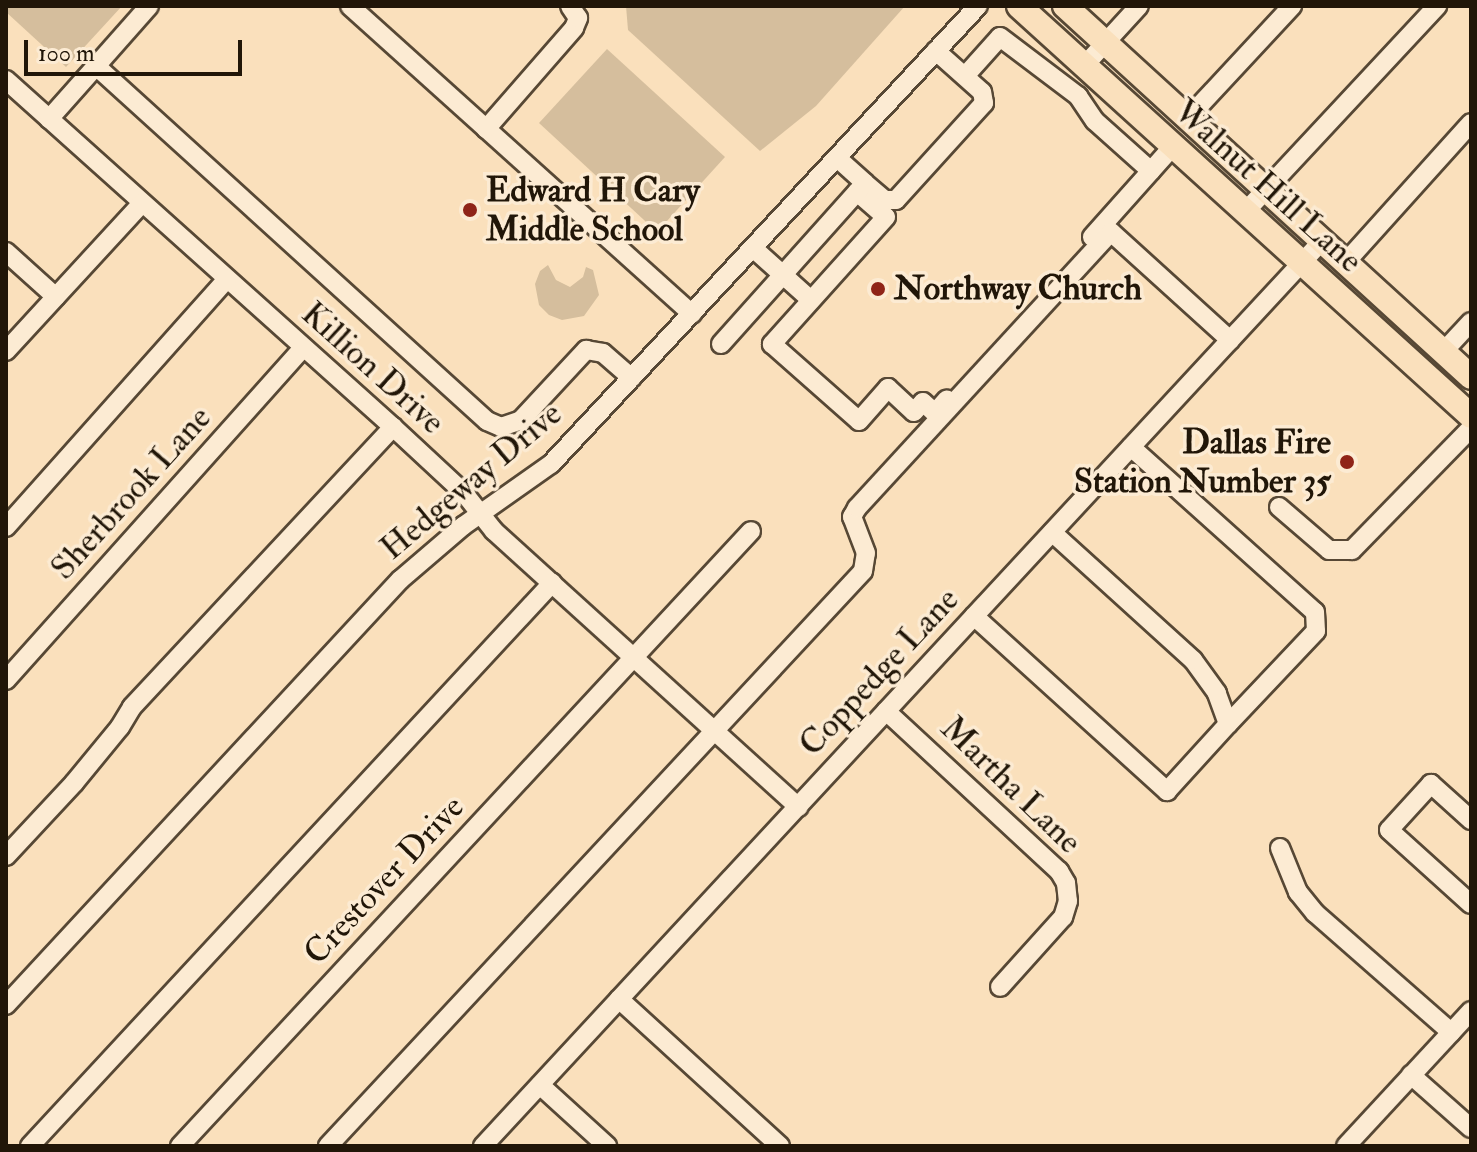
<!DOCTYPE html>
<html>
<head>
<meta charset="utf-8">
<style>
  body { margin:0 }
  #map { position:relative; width:1477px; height:1152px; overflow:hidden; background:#fae0bc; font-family:"IM FELL Double Pica",serif }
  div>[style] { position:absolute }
  .green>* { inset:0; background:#d5be9d }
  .roads { filter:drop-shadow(2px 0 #574835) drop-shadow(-2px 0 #574835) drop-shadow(0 2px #574835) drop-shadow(0 -2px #574835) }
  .minor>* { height:18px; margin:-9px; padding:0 9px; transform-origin:9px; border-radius:9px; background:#fcebd3 }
  .major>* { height:24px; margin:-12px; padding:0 12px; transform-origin:12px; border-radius:12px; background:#fae0bc }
  .dots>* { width:22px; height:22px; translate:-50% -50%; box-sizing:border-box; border:4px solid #fcebd3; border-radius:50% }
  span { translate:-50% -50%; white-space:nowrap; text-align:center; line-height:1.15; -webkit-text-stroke:7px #fcebd3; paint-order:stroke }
  .street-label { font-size:34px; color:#211608 }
  .poi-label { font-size:34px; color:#211608; font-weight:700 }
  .left { translate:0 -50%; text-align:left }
  .right { translate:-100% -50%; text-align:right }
  .frame { position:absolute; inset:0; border:8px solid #211608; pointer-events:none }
  .scale { position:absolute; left:24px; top:40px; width:218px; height:36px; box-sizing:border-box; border:4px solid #211608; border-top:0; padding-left:10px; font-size:24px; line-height:28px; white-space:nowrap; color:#211608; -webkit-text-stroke:6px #fcebd3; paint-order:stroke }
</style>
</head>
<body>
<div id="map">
  <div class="green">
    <div style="clip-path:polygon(6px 6px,122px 6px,66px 67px,6px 12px)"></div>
    <div style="clip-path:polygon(626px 6px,905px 6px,816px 106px,760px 151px,628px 30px)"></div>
    <div style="clip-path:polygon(607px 49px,725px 157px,657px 232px,539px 123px)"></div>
    <div style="clip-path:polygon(548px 265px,556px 280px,570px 287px,583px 277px,586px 267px,593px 270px,599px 295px,584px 316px,562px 320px,549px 315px,539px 305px,535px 284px,540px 271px)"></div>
  </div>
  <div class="roads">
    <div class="minor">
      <div style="left:350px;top:6px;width:460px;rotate:42deg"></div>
      <div style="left:96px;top:66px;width:80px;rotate:-48.5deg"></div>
      <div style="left:1084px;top:66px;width:81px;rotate:-47.5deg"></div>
      <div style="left:965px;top:76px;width:52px;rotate:-48.1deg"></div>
      <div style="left:1000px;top:37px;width:98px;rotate:37.1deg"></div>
      <div style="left:1078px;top:96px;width:30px;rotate:56deg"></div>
      <div style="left:1095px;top:121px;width:75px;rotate:41.8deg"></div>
      <div style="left:6px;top:80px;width:520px;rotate:41.88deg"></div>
      <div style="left:393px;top:427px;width:97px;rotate:42.9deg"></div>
      <div style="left:464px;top:493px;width:48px;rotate:51.7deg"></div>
      <div style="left:494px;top:531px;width:411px;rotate:42.2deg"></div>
      <div style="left:1188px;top:118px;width:153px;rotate:-47.1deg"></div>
      <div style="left:49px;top:119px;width:71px;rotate:-48.4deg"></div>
      <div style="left:96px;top:66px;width:528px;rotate:42.24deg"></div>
      <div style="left:487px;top:421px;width:15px;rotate:23deg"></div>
      <div style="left:501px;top:427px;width:21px;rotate:-19deg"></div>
      <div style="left:521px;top:420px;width:96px;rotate:-47.1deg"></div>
      <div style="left:586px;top:350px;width:17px;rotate:10deg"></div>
      <div style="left:603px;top:353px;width:38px;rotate:41deg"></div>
      <div style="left:486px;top:129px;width:134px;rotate:-48.9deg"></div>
      <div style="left:574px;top:28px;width:11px;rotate:-68deg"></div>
      <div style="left:578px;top:18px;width:14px;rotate:-124deg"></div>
      <div style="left:867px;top:185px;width:23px;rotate:40deg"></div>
      <div style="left:885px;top:200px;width:11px"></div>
      <div style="left:896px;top:200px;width:131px;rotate:-47.8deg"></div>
      <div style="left:984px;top:103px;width:11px;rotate:-100deg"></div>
      <div style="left:982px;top:92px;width:62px;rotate:-138.3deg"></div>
      <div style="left:857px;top:192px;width:38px;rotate:41deg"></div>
      <div style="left:886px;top:217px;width:171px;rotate:131.9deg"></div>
      <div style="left:772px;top:344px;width:116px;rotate:41.5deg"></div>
      <div style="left:859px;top:421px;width:44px;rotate:-48.7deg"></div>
      <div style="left:888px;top:388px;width:35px;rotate:43deg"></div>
      <div style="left:914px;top:412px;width:13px;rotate:-48deg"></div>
      <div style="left:923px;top:402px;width:16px;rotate:43deg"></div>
      <div style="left:935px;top:413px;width:18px;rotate:-49deg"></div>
      <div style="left:1245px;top:212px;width:282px;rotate:-47deg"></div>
      <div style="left:1092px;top:237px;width:122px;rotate:-48.3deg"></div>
      <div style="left:753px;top:248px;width:78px;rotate:41.9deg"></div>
      <div style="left:6px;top:252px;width:67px;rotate:42deg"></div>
      <div style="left:1345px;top:263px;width:188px;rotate:-48deg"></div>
      <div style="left:721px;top:344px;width:216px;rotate:-48.2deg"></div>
      <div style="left:865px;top:183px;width:38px;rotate:-138deg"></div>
      <div style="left:6px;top:351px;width:201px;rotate:-47.4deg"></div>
      <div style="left:1443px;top:352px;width:41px;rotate:-47deg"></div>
      <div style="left:1131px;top:447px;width:247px;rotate:41.9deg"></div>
      <div style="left:1315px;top:612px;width:19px;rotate:87deg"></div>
      <div style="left:1316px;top:631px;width:128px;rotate:133.4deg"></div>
      <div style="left:1279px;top:507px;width:66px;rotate:40.7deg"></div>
      <div style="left:1329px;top:550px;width:23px"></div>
      <div style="left:1352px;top:550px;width:170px;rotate:-45.7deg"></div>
      <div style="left:6px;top:527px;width:332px;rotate:-48.3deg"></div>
      <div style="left:974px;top:616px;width:261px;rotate:42.2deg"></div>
      <div style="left:1167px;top:791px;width:91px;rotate:-47.7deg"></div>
      <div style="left:1228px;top:724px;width:33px;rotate:-110deg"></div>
      <div style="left:1217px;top:693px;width:41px;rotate:-126deg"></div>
      <div style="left:1193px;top:660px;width:190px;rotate:-137.8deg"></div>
      <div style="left:6px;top:680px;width:445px;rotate:-48.2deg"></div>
      <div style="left:886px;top:711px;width:236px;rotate:42.8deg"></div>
      <div style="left:1059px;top:871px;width:14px;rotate:60deg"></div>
      <div style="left:1066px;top:883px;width:18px;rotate:84deg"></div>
      <div style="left:1068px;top:901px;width:17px;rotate:107deg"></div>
      <div style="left:1063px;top:917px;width:94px;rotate:132deg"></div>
      <div style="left:1471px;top:820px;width:54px;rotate:-138deg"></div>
      <div style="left:1431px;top:784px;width:62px;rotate:132.4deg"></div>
      <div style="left:1389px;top:830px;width:110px;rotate:42.1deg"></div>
      <div style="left:1280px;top:848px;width:48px;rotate:67.8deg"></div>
      <div style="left:1298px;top:892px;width:27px;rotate:51deg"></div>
      <div style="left:1315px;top:913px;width:181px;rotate:41.2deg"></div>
      <div style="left:6px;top:856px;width:100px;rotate:-47deg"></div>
      <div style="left:74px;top:783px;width:72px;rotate:-50.6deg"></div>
      <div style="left:120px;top:727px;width:23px;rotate:-59deg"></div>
      <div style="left:132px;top:707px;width:383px;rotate:-47deg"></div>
      <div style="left:619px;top:999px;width:218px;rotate:42.4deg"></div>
      <div style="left:6px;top:1005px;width:580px;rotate:-47.17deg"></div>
      <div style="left:400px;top:580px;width:83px;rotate:-40.6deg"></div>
      <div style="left:463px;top:526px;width:108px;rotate:-35.2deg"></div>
      <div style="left:551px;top:464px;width:626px;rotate:-47.01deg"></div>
      <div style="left:1411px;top:1075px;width:80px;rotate:41.5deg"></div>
      <div style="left:540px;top:1085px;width:91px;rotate:42.3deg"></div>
      <div style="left:30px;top:1146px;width:768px;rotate:-47.16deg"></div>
      <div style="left:180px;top:1146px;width:839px;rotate:-47.12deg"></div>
      <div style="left:328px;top:1146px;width:785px;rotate:-47.06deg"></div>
      <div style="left:863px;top:571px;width:18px;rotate:-81deg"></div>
      <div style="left:866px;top:553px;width:39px;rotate:-111deg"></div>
      <div style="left:852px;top:517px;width:10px;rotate:-61deg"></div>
      <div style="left:857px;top:508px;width:375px;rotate:-47.4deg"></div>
      <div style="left:1111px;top:232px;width:161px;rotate:42.2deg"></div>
      <div style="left:483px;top:1146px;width:1233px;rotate:-47.17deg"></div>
      <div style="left:1346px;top:1146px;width:184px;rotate:-47.2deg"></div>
    </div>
    <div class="major">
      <div style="left:1019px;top:6px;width:610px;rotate:42.21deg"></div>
      <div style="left:1065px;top:6px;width:550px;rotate:42.42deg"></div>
    </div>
  </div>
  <div class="dots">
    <div style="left:470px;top:210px;background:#8f2418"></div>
    <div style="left:878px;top:289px;background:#8f2418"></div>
    <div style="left:1347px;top:462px;background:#8f2418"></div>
  </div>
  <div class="street-label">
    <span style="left:1268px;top:186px;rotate:42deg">Walnut Hill Lane</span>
    <span style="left:373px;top:368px;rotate:42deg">Killion Drive</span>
    <span style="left:471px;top:481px;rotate:-40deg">Hedgeway Drive</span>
    <span style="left:131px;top:493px;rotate:-48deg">Sherbrook Lane</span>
    <span style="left:879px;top:672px;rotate:-47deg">Coppedge Lane</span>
    <span style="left:1011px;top:785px;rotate:44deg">Martha Lane</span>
    <span style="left:384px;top:880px;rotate:-47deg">Crestover Drive</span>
  </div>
  <div class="poi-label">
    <span class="left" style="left:486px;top:210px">Edward H Cary<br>Middle School</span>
    <span class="left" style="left:894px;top:289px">Northway Church</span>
    <span class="right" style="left:1331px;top:462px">Dallas Fire<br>Station Number 35</span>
  </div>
  <div class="frame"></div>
  <div class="scale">100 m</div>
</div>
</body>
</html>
